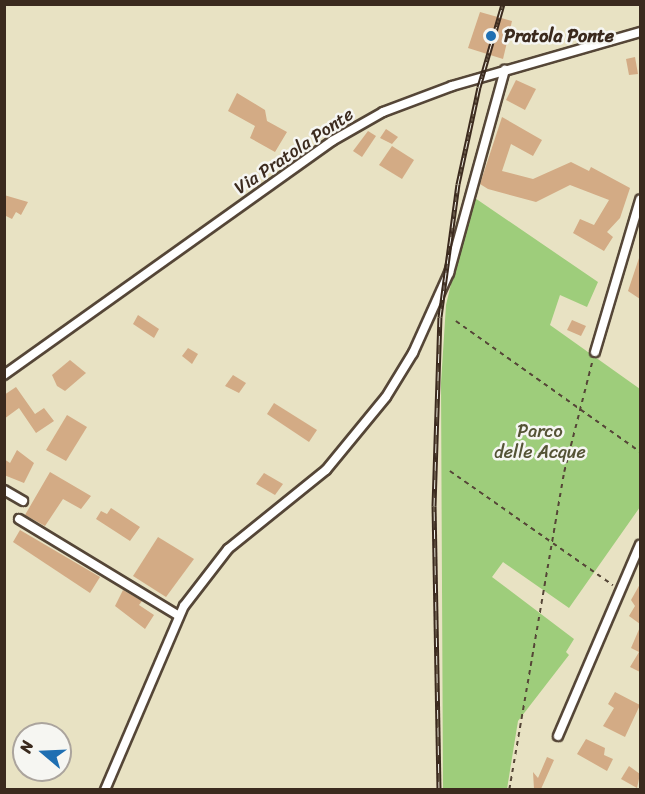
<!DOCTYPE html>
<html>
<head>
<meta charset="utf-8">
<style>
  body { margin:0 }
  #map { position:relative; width:645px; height:794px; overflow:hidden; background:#e8e2c3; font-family:Sriracha,sans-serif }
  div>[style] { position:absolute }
  .green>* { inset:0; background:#9ecd7b }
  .building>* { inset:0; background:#d3ab85 }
  .path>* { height:1.5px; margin-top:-0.75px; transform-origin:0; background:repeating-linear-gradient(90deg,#554637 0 4.5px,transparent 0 9px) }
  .roads { filter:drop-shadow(2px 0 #554637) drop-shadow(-2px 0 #554637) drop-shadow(0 2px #554637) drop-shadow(0 -2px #554637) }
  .street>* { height:8px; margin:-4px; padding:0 4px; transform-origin:4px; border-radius:4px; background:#fff }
  .rail>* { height:5px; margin-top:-2.5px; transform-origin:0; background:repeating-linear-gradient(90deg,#f6f6f2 0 9px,#3b2a1e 0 18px); box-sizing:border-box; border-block:2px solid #3b2a1e }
  .dots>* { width:16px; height:16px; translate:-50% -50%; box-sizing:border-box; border:3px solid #f6f6f2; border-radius:50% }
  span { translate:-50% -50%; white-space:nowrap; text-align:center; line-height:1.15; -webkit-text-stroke:5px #f6f6f2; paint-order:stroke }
  .poi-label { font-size:18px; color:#3b2a1e; font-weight:700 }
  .left { translate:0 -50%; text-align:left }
  .street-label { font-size:18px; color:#3b2a1e }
  .park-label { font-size:18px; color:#545335 }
  .frame { position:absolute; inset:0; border:6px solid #3b2a1e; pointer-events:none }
  .north { position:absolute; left:12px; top:722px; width:60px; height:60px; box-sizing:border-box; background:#f6f6f2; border:2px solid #aba49d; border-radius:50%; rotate:289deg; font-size:16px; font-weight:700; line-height:24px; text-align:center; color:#3b2a1e }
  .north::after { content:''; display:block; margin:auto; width:21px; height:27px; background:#1f6fb2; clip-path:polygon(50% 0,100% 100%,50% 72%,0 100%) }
</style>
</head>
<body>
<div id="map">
  <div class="green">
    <div style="clip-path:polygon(472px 196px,598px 282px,587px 307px,560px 295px,550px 325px,640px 389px,640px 507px,569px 608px,503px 562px,492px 577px,574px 639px,566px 652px,569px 655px,518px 721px,507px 789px,443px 790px,441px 383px,446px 305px)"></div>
  </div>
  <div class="building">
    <div style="clip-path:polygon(480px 12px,512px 21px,503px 59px,468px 48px)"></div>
    <div style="clip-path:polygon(635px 57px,638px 74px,629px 75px,626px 59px)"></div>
    <div style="clip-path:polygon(516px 80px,536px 89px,525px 110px,506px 100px)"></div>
    <div style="clip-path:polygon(237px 93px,265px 110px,267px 121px,287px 132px,275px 152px,250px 138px,255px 126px,228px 111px)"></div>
    <div style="clip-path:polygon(502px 117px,542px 140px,533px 156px,511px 144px,502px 171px,533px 179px,571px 162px,589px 171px,591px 167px,630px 188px,620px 218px,607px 232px,613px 237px,604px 251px,573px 233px,580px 219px,594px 225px,609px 200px,570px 185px,536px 202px,488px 189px,480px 184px)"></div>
    <div style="clip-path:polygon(386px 129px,398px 137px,392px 144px,380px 138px)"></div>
    <div style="clip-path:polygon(368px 131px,376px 136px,362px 157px,353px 151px)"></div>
    <div style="clip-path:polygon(392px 146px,414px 160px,402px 179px,379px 165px)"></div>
    <div style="clip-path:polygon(4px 195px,28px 202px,21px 215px,16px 212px,12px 219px,4px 215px)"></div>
    <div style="clip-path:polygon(639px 258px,640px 258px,640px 299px,628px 291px)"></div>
    <div style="clip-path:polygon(138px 315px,159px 329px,154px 338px,133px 324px)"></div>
    <div style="clip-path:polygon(572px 320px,586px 326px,581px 336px,567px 330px)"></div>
    <div style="clip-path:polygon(188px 348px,198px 354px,192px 364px,182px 356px)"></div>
    <div style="clip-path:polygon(70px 360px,86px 373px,65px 391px,57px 386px,52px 375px)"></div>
    <div style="clip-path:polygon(233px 375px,246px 383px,239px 393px,225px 386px)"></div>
    <div style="clip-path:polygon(16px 387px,35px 414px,44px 408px,54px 421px,36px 433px,19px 408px,4px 419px,4px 395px)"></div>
    <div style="clip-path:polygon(274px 403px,317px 430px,309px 442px,267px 414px)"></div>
    <div style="clip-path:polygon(67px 415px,87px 427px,66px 461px,46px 450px)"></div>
    <div style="clip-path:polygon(17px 450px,34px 463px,24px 483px,4px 475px,4px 459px,10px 463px)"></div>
    <div style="clip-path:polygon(50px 472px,91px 496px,81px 509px,63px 499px,45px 526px,25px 515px)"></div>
    <div style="clip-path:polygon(264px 473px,283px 484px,275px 495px,256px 484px)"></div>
    <div style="clip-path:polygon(111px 508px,140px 527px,130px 541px,96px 519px,101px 511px,107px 514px)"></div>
    <div style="clip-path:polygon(20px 530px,100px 577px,90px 593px,13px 542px)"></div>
    <div style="clip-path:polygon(158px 537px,194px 559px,166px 597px,133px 576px)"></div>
    <div style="clip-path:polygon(640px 584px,640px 624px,629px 616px,635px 606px,631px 600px)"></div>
    <div style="clip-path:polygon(123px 590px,142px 601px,139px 605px,154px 615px,145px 629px,115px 606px)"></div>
    <div style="clip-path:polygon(640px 627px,640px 672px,630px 667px,639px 652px,631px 648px)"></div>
    <div style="clip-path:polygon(615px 692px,640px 705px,625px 737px,603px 726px,614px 708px,608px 704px)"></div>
    <div style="clip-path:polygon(586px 739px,605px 748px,604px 755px,613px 759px,607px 771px,577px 754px)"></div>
    <div style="clip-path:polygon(547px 757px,554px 760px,541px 789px,534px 789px,533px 772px,538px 778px)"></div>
    <div style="clip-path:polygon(629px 766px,640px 774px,637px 788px,621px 779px)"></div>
  </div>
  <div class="path">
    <div style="left:456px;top:321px;width:226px;rotate:35.4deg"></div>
    <div style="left:450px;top:471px;width:199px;rotate:35deg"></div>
    <div style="left:509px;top:790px;width:323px;rotate:-80.2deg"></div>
    <div style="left:564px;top:472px;width:114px;rotate:-75.7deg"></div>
  </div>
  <div class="roads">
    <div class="street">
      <div style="left:595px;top:352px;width:159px;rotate:-73.5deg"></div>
      <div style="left:4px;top:375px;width:403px;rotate:-35.5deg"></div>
      <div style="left:332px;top:141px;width:59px;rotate:-29.6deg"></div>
      <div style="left:383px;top:112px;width:74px;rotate:-20.6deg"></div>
      <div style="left:452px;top:86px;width:196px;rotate:-16deg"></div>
      <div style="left:4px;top:490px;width:22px;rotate:30deg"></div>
      <div style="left:19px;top:519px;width:187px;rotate:31.2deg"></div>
      <div style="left:558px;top:736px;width:208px;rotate:-66.8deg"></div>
      <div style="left:105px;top:790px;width:200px;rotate:-66.8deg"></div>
      <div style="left:184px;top:606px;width:72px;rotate:-52.3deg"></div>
      <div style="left:228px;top:549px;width:126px;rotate:-38.9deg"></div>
      <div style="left:326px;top:470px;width:94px;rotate:-50.6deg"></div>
      <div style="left:386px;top:397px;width:52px;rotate:-58.5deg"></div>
      <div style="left:413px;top:353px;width:88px;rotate:-65.8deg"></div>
      <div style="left:449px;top:273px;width:211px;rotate:-74.6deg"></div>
    </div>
  </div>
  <div class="rail">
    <div style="left:439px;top:790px;width:284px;rotate:-91deg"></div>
    <div style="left:434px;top:506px;width:189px;rotate:-88.2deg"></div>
    <div style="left:440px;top:317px;width:134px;rotate:-82.3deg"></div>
    <div style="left:458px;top:184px;width:99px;rotate:-77.8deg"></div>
    <div style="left:479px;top:87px;width:86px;rotate:-73.9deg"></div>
  </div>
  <div class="dots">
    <div style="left:491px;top:36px;background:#1f6fb2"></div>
  </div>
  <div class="poi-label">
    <span class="left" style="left:504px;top:36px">Pratola Ponte</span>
  </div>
  <div class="street-label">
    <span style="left:294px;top:151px;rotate:-34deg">Via Pratola Ponte</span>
  </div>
  <div class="park-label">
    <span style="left:540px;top:442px">Parco<br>delle Acque</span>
  </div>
  <div class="frame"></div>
  <div class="north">N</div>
</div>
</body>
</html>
